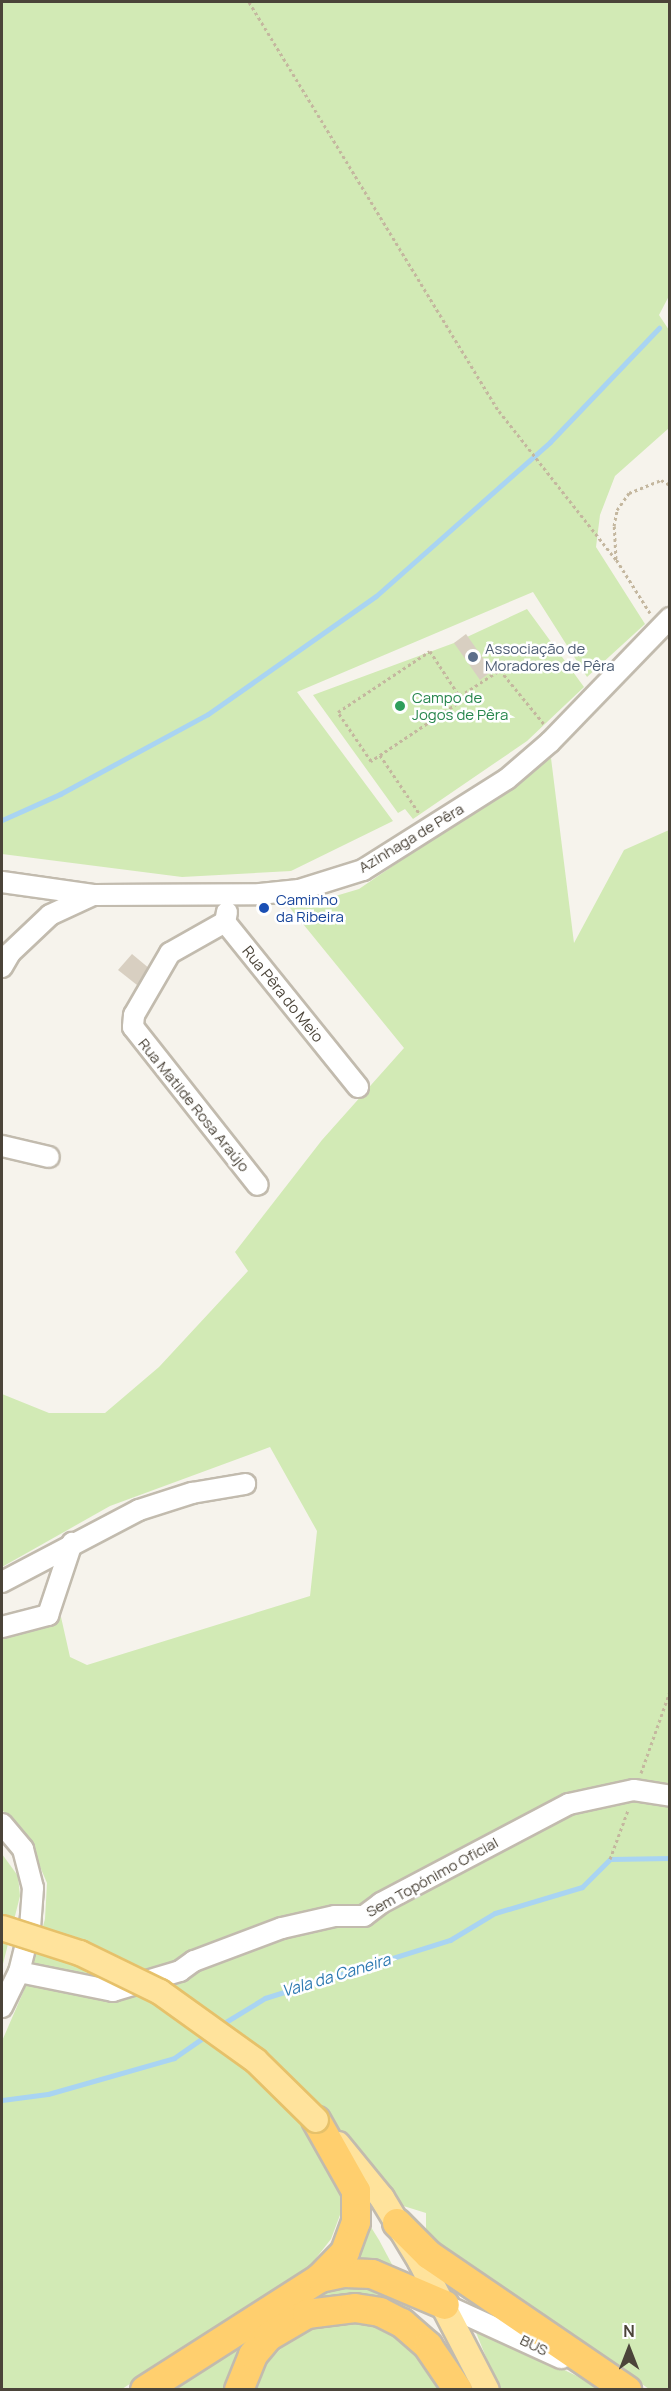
<!DOCTYPE html>
<html>
<head>
<meta charset="utf-8">
<style>
  body { margin:0 }
  #map { position:relative; width:671px; height:2391px; overflow:hidden; background:#f6f3ec; font-family:Manrope,sans-serif }
  div>[style] { position:absolute }
  .green>* { inset:0; background:#d2eab5 }
  .stream>* { height:5px; margin:-2.5px; padding:0 2.5px; transform-origin:2.5px; border-radius:2.5px; background:#a9d4f2 }
  .building>* { inset:0; background:#d8cfc1 }
  .path>* { height:3px; margin-top:-1.5px; transform-origin:0; background:repeating-linear-gradient(90deg,#c4b79f 0 3px,transparent 0 6px) }
  .roads { filter:drop-shadow(2px 0 #c2bbae) drop-shadow(-2px 0 #c2bbae) drop-shadow(0 2px #c2bbae) drop-shadow(0 -2px #c2bbae) }
  .minor>* { height:20px; margin:-10px; padding:0 10px; transform-origin:10px; border-radius:10px; background:#fff }
  .major>* { height:24px; margin:-12px; padding:0 12px; transform-origin:12px; border-radius:12px; background:#ffe39c }
  .highway>* { height:28px; margin:-14px; padding:0 14px; transform-origin:14px; border-radius:14px; background:#ffcf6e }
  .bridges { filter:drop-shadow(2px 0 #e6c16a) drop-shadow(-2px 0 #e6c16a) drop-shadow(0 2px #e6c16a) drop-shadow(0 -2px #e6c16a) }
  .major-bridge>* { height:24px; margin:-12px; padding:0 12px; transform-origin:12px; border-radius:12px; background:#ffe39c }
  .dots>* { width:16px; height:16px; translate:-50% -50%; box-sizing:border-box; border:3px solid #fff; border-radius:50% }
  span { translate:-50% -50%; white-space:nowrap; text-align:center; line-height:1.15; -webkit-text-stroke:5px #fff; paint-order:stroke }
  .service-label { font-size:15px; color:#4e5e75 }
  .left { translate:0 -50%; text-align:left }
  .leisure-label { font-size:15px; color:#27864d }
  .street-label { font-size:15px; color:#4b4439 }
  .transit-label { font-size:15px; color:#164399 }
  .water-label { font-size:16px; color:#2e7ab2; font-style:italic }
  .frame { position:absolute; inset:0; border:3px solid #4b4439; pointer-events:none }
  .north { position:absolute; left:599px; top:2319px; width:60px; height:60px; -webkit-text-stroke:4px #fff; paint-order:stroke; rotate:0deg; font-size:16px; font-weight:700; line-height:24px; text-align:center; color:#4b4439 }
  .north::after { content:''; display:block; margin:auto; width:21px; height:27px; background:#4b4439; clip-path:polygon(50% 0,100% 100%,50% 72%,0 100%) }
</style>
</head>
<body>
<div id="map">
  <div class="green">
    <div style="clip-path:polygon(2px 2px,669px 2px,670px 294px,659px 315px,669px 330px,669px 428px,615px 476px,600px 515px,596px 547px,645px 624px,587px 677px,533px 592px,297px 692px,393px 821px,291px 871px,182px 877px,2px 854px)"></div>
    <div style="clip-path:polygon(527px 609px,584px 687px,527px 741px,413px 819px,405px 809px,398px 813px,313px 695px,454px 643px)"></div>
    <div style="clip-path:polygon(551px 758px,574px 943px,624px 850px,669px 830px,669px 2389px,649px 2389px,426px 2234px,426px 2213px,397px 2204px,378px 2170px,341px 2190px,343px 2207px,331px 2239px,306px 2271px,122px 2389px,2px 2389px,2px 2041px,28px 1981px,45px 1919px,47px 1883px,26px 1834px,2px 1810px,2px 1636px,61px 1617px,70px 1657px,87px 1665px,310px 1596px,317px 1531px,270px 1447px,110px 1506px,2px 1567px,2px 1394px,49px 1413px,105px 1413px,159px 1367px,248px 1271px,235px 1252px,322px 1140px,404px 1048px,286px 903px,312px 903px,359px 889px)"></div>
    <div style="clip-path:polygon(2px 1854px,18px 1876px,20px 1896px,2px 1968px)"></div>
    <div style="clip-path:polygon(369px 2224px,379px 2240px,395px 2270px,352px 2258px)"></div>
    <div style="clip-path:polygon(362px 2285px,402px 2299px,426px 2326px,307px 2304px,230px 2389px,164px 2390px,325px 2291px)"></div>
    <div style="clip-path:polygon(349px 2322px,381px 2328px,412px 2351px,440px 2389px,255px 2390px,265px 2365px,292px 2337px,323px 2325px)"></div>
    <div style="clip-path:polygon(475px 2330px,481px 2330px,604px 2389px,499px 2389px)"></div>
  </div>
  <div class="stream">
    <div style="left:2px;top:820px;width:64px;rotate:-24.1deg"></div>
    <div style="left:60px;top:794px;width:168px;rotate:-28.4deg"></div>
    <div style="left:208px;top:714px;width:205px;rotate:-35.1deg"></div>
    <div style="left:376px;top:596px;width:232px;rotate:-41.5deg"></div>
    <div style="left:550px;top:442px;width:158px;rotate:-46.3deg"></div>
    <div style="left:219px;top:2026px;width:54px;rotate:-31.3deg"></div>
    <div style="left:265px;top:1998px;width:194px;rotate:-17.4deg"></div>
    <div style="left:450px;top:1940px;width:52px;rotate:-31deg"></div>
    <div style="left:495px;top:1913px;width:91px;rotate:-16.6deg"></div>
    <div style="left:582px;top:1887px;width:40px;rotate:-45deg"></div>
    <div style="left:610px;top:1859px;width:60px;rotate:-1deg"></div>
    <div style="left:2px;top:2100px;width:46px;rotate:-7.4deg"></div>
    <div style="left:48px;top:2094px;width:131px;rotate:-15.9deg"></div>
    <div style="left:174px;top:2058px;width:40px;rotate:-34.9deg"></div>
  </div>
  <div class="building">
    <div style="clip-path:polygon(466px 634px,492px 671px,480px 680px,454px 643px)"></div>
    <div style="clip-path:polygon(132px 954px,150px 969px,137px 985px,118px 970px)"></div>
  </div>
  <div class="path">
    <div style="left:249px;top:2px;width:479px;rotate:58.6deg"></div>
    <div style="left:499px;top:411px;width:192px;rotate:51.8deg"></div>
    <div style="left:650px;top:613px;width:64px;rotate:-122.2deg"></div>
    <div style="left:616px;top:559px;width:33px;rotate:-93deg"></div>
    <div style="left:614px;top:526px;width:16px;rotate:-79deg"></div>
    <div style="left:617px;top:510px;width:21px;rotate:-55deg"></div>
    <div style="left:629px;top:493px;width:35px;rotate:-22deg"></div>
    <div style="left:661px;top:480px;width:10px;rotate:29deg"></div>
    <div style="left:430px;top:651px;width:59px;rotate:56.9deg"></div>
    <div style="left:462px;top:700px;width:110px;rotate:146.2deg"></div>
    <div style="left:371px;top:761px;width:59px;rotate:-124deg"></div>
    <div style="left:338px;top:712px;width:110px;rotate:-33.5deg"></div>
    <div style="left:460px;top:696px;width:48px;rotate:-33deg"></div>
    <div style="left:500px;top:670px;width:70px;rotate:50.8deg"></div>
    <div style="left:380px;top:755px;width:70px;rotate:56.1deg"></div>
    <div style="left:641px;top:1773px;width:87px;rotate:-70.5deg"></div>
    <div style="left:610px;top:1859px;width:52px;rotate:-69.8deg"></div>
  </div>
  <div class="roads">
    <div class="minor">
      <div style="left:2px;top:882px;width:92px;rotate:8.1deg"></div>
      <div style="left:227px;top:912px;width:10px;rotate:101deg"></div>
      <div style="left:225px;top:922px;width:212px;rotate:51.1deg"></div>
      <div style="left:225px;top:922px;width:63px;rotate:150.6deg"></div>
      <div style="left:170px;top:953px;width:72px;rotate:120.1deg"></div>
      <div style="left:134px;top:1015px;width:12px;rotate:95deg"></div>
      <div style="left:133px;top:1027px;width:201px;rotate:51.7deg"></div>
      <div style="left:2px;top:967px;width:16px;rotate:-60deg"></div>
      <div style="left:10px;top:953px;width:55px;rotate:-43.5deg"></div>
      <div style="left:50px;top:915px;width:47px;rotate:-24.9deg"></div>
      <div style="left:93px;top:895px;width:167px;rotate:-0.3deg"></div>
      <div style="left:260px;top:894px;width:39px;rotate:-6deg"></div>
      <div style="left:299px;top:890px;width:67px;rotate:-17.4deg"></div>
      <div style="left:363px;top:870px;width:170px;rotate:-32.3deg"></div>
      <div style="left:507px;top:779px;width:57px;rotate:-40.7deg"></div>
      <div style="left:550px;top:742px;width:173px;rotate:-45.9deg"></div>
      <div style="left:2px;top:1146px;width:48px;rotate:13.2deg"></div>
      <div style="left:2px;top:1582px;width:155px;rotate:-27.7deg"></div>
      <div style="left:139px;top:1510px;width:56px;rotate:-17.8deg"></div>
      <div style="left:192px;top:1493px;width:54px;rotate:-9.6deg"></div>
      <div style="left:2px;top:1627px;width:48px;rotate:-14.6deg"></div>
      <div style="left:48px;top:1615px;width:76px;rotate:-71.6deg"></div>
      <div style="left:2px;top:1824px;width:33px;rotate:50deg"></div>
      <div style="left:23px;top:1849px;width:40px;rotate:75.6deg"></div>
      <div style="left:33px;top:1888px;width:40px;rotate:94.3deg"></div>
      <div style="left:30px;top:1928px;width:45px;rotate:104deg"></div>
      <div style="left:19px;top:1972px;width:39px;rotate:116deg"></div>
      <div style="left:19px;top:1972px;width:96px;rotate:11.4deg"></div>
      <div style="left:113px;top:1991px;width:70px;rotate:-16.6deg"></div>
      <div style="left:180px;top:1971px;width:17px;rotate:-36deg"></div>
      <div style="left:194px;top:1961px;width:94px;rotate:-20.6deg"></div>
      <div style="left:282px;top:1928px;width:54px;rotate:-12.8deg"></div>
      <div style="left:335px;top:1916px;width:29px"></div>
      <div style="left:364px;top:1916px;width:21px;rotate:-37deg"></div>
      <div style="left:381px;top:1903px;width:212px;rotate:-27.8deg"></div>
      <div style="left:569px;top:1804px;width:66px;rotate:-12.2deg"></div>
      <div style="left:634px;top:1790px;width:36px;rotate:9deg"></div>
      <div style="left:445px;top:2305px;width:128px;rotate:24.6deg"></div>
    </div>
    <div class="major">
      <div style="left:338px;top:2144px;width:70px;rotate:50.8deg"></div>
      <div style="left:382px;top:2198px;width:74px;rotate:58.9deg"></div>
      <div style="left:420px;top:2261px;width:145px;rotate:62.6deg"></div>
    </div>
    <div class="highway">
      <div style="left:397px;top:2223px;width:45px;rotate:45deg"></div>
      <div style="left:429px;top:2255px;width:240px;rotate:34.3deg"></div>
      <div style="left:320px;top:2278px;width:25px;rotate:-12deg"></div>
      <div style="left:344px;top:2273px;width:28px;rotate:2deg"></div>
      <div style="left:372px;top:2274px;width:79px;rotate:23deg"></div>
      <div style="left:145px;top:2390px;width:208px;rotate:-32.6deg"></div>
      <div style="left:320px;top:2278px;width:36px;rotate:-46deg"></div>
      <div style="left:345px;top:2252px;width:32px;rotate:-70deg"></div>
      <div style="left:356px;top:2222px;width:31px;rotate:-90deg"></div>
      <div style="left:356px;top:2191px;width:81px;rotate:-119.4deg"></div>
      <div style="left:239px;top:2390px;width:38px;rotate:-68deg"></div>
      <div style="left:253px;top:2355px;width:23px;rotate:-50deg"></div>
      <div style="left:268px;top:2337px;width:45px;rotate:-30.5deg"></div>
      <div style="left:307px;top:2314px;width:48px;rotate:-7.1deg"></div>
      <div style="left:355px;top:2308px;width:25px;rotate:9deg"></div>
      <div style="left:380px;top:2312px;width:25px;rotate:27deg"></div>
      <div style="left:402px;top:2323px;width:35px;rotate:41deg"></div>
      <div style="left:428px;top:2346px;width:53px;rotate:55.7deg"></div>
    </div>
  </div>
  <div class="bridges">
    <div class="major-bridge">
      <div style="left:2px;top:1928px;width:82px;rotate:17.8deg"></div>
      <div style="left:80px;top:1953px;width:89px;rotate:26deg"></div>
      <div style="left:160px;top:1992px;width:118px;rotate:35.7deg"></div>
      <div style="left:256px;top:2061px;width:84px;rotate:44.5deg"></div>
    </div>
  </div>
  <div class="dots">
    <div style="left:473px;top:657px;background:#5c6f8a"></div>
    <div style="left:400px;top:706px;background:#2e9e5b"></div>
    <div style="left:264px;top:908px;background:#1a4fb4"></div>
  </div>
  <div class="service-label">
    <span class="left" style="left:485px;top:657px">Associação de<br>Moradores de Pêra</span>
  </div>
  <div class="leisure-label">
    <span class="left" style="left:412px;top:706px">Campo de<br>Jogos de Pêra</span>
  </div>
  <div class="street-label">
    <span style="left:411px;top:838px;rotate:-31deg">Azinhaga de Pêra</span>
    <span style="left:283px;top:994px;rotate:51deg">Rua Pêra do Meio</span>
    <span style="left:194px;top:1105px;rotate:51deg">Rua Matilde Rosa Araújo</span>
    <span style="left:432px;top:1877px;rotate:-29deg">Sem Topónimo Oficial</span>
    <span style="left:534px;top:2345px;rotate:26deg">BUS</span>
  </div>
  <div class="transit-label">
    <span class="left" style="left:276px;top:908px">Caminho<br>da Ribeira</span>
  </div>
  <div class="water-label">
    <span style="left:336px;top:1975px;rotate:-17deg">Vala da Caneira</span>
  </div>
  <div class="frame"></div>
  <div class="north">N</div>
</div>
</body>
</html>
